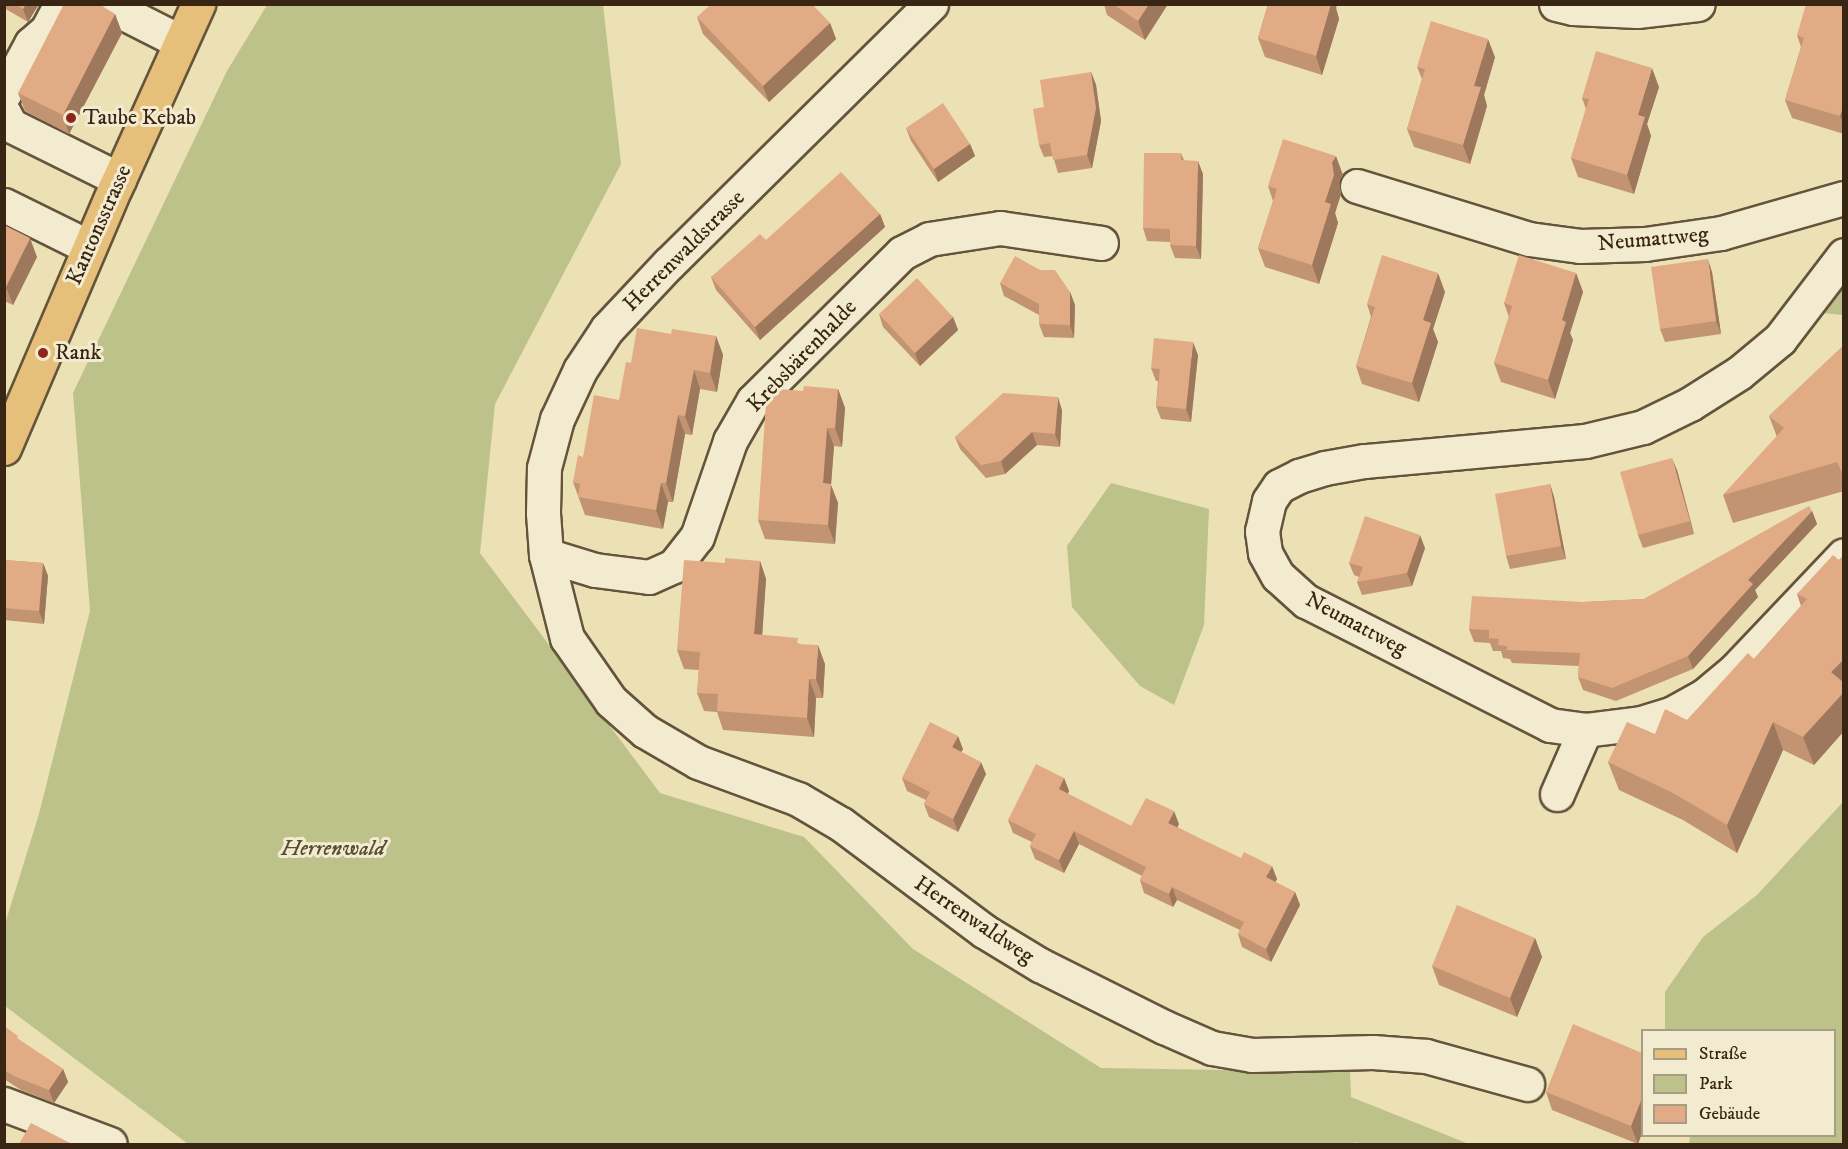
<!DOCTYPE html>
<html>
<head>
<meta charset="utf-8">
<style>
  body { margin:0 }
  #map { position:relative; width:1848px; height:1149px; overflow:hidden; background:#ece0b5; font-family:"IM FELL DW Pica",serif }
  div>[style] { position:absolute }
  .green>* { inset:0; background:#bdc18a }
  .roads { filter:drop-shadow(2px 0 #65543c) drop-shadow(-2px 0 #65543c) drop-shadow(0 2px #65543c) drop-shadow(0 -2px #65543c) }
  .minor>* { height:33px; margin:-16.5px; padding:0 16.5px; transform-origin:16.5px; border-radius:16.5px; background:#f3ebcf }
  .major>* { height:33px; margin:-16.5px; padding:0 16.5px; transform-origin:16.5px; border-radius:16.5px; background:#e6c07a }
  .wall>* { inset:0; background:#c29472 }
  .shaded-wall>* { inset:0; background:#9e785d }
  .building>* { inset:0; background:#e1ac85 }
  .dots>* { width:16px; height:16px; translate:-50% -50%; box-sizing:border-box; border:3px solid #f3ebcf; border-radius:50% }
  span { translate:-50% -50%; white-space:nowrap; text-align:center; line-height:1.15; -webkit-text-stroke:6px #f3ebcf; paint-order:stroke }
  .poi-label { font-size:22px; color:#382514 }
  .left { translate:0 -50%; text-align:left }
  .street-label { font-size:22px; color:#382514 }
  .park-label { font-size:22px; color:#594c32; font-style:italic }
  .frame { position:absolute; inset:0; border:6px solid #382514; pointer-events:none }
  .legend { position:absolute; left:1641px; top:1029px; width:195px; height:108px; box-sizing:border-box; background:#f3ebcf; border:2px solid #a89c84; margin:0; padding:8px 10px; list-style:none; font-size:18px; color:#382514 }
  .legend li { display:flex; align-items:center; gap:12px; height:30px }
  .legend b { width:30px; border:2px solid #a89c84 }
</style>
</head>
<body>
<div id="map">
  <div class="green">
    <div style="clip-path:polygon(267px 5px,603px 5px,621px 164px,495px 404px,480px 553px,660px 793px,804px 837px,913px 949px,1101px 1068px,1350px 1072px,1351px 1097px,1469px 1144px,1362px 1144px,1354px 1142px,1354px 1144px,188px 1144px,5px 1006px,4px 927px,39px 814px,90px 611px,73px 393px,227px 71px)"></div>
    <div style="clip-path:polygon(1843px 276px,1843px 315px,1822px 313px)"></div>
    <div style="clip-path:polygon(1111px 483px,1209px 509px,1204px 625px,1174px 705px,1140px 686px,1072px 607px,1067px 546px)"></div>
    <div style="clip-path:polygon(1843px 802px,1843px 1144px,1689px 1144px,1690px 1136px,1834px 1136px,1834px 1030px,1665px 1030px,1665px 992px,1703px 937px,1757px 895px)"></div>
  </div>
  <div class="roads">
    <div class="minor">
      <div style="left:106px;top:4px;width:82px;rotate:26.9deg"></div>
      <div style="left:931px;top:4px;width:368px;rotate:135.3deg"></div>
      <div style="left:669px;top:263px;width:91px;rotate:133.2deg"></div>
      <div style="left:607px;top:329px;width:49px;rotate:123.4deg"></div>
      <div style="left:580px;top:370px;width:54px;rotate:115.1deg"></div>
      <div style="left:557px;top:419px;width:51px;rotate:104.9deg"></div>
      <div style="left:544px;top:468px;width:45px;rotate:91.3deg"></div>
      <div style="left:543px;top:513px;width:42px;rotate:85.9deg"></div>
      <div style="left:546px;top:555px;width:86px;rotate:75.8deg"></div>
      <div style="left:567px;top:638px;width:77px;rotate:55.1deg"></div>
      <div style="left:611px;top:701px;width:45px;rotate:41.4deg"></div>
      <div style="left:645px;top:731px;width:61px;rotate:30.3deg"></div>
      <div style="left:698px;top:762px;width:107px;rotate:20.3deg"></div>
      <div style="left:798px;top:799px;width:50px;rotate:30.2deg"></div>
      <div style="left:841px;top:824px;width:179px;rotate:36.8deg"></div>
      <div style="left:984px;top:931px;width:66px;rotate:31.3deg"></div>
      <div style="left:1040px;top:965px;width:139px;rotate:26.6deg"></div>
      <div style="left:1164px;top:1027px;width:52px;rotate:23.6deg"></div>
      <div style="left:1212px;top:1048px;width:41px;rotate:9.9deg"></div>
      <div style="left:1252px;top:1055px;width:121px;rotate:-1.4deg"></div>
      <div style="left:1373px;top:1052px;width:53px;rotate:4.3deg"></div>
      <div style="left:1426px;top:1056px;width:105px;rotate:15.5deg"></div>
      <div style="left:1556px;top:4px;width:17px;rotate:13deg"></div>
      <div style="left:1573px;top:8px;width:64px;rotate:2.7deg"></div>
      <div style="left:1637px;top:11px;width:61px;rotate:-6.5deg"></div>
      <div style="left:4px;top:94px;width:57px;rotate:-61.6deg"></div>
      <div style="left:31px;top:44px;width:21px;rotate:-41deg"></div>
      <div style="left:47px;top:30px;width:30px;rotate:-62deg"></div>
      <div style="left:4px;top:113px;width:13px;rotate:63deg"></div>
      <div style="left:10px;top:125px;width:122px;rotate:26.4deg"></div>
      <div style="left:1357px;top:186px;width:180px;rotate:17.1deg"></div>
      <div style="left:1529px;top:239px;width:51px;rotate:7.8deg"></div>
      <div style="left:1580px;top:246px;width:65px;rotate:-1.8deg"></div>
      <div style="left:1645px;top:244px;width:77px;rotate:-8.2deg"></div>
      <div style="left:1721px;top:233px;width:128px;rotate:-15.9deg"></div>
      <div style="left:4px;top:205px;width:95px;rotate:26.3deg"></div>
      <div style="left:1844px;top:255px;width:106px;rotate:127.3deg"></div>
      <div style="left:1780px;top:339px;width:53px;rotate:140.3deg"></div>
      <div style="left:1739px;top:373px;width:58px;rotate:147.7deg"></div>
      <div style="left:1690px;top:404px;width:52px;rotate:153.9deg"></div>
      <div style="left:1643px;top:427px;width:60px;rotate:166.4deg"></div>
      <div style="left:1585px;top:441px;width:222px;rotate:174.8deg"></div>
      <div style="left:1364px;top:461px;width:40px;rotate:170deg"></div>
      <div style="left:1325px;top:468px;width:27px;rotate:163deg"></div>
      <div style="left:1299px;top:476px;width:22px;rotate:153deg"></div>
      <div style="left:1279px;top:486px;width:18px;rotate:124deg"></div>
      <div style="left:1269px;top:501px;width:31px;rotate:103deg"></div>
      <div style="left:1262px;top:531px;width:22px;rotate:82deg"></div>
      <div style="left:1265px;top:553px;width:26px;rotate:61deg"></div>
      <div style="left:1278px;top:576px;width:38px;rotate:42deg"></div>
      <div style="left:1306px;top:601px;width:274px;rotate:26.9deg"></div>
      <div style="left:1550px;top:725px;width:35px;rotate:8deg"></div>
      <div style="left:1585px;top:730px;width:56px;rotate:-7.1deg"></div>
      <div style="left:1641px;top:723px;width:34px;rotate:-17deg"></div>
      <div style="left:1673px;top:713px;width:35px;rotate:-29deg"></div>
      <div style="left:1704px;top:696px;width:40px;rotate:-40deg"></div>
      <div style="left:1735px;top:670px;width:158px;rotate:-46.5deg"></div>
      <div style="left:546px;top:555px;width:51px;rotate:17deg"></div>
      <div style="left:595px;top:570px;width:54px;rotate:7.4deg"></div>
      <div style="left:649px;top:577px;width:27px;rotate:-24deg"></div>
      <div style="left:674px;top:566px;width:37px;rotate:-52deg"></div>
      <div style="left:697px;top:537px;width:102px;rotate:-71deg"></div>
      <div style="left:730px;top:441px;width:46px;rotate:-60.1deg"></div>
      <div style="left:753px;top:401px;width:210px;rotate:-44.8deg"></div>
      <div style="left:902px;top:253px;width:30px;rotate:-27deg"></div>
      <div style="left:929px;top:239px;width:72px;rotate:-8.8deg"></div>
      <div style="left:1000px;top:228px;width:102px;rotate:8.4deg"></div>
      <div style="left:1557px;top:794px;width:70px;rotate:-66.4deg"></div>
      <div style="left:4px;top:1104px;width:113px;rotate:20.7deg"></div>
    </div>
    <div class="major">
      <div style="left:4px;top:448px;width:285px;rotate:-66.9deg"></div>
      <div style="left:116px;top:186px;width:200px;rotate:-65.7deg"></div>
    </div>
  </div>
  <div class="wall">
    <div style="clip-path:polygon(4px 4px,39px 4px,28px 22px,4px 8px)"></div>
    <div style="clip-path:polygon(1104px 4px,1168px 4px,1145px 40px,1107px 15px)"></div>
    <div style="clip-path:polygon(1268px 4px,1337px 4px,1336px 8px,1339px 19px,1322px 75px,1265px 57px,1258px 38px)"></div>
    <div style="clip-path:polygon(1844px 4px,1844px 134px,1792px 118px,1785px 100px,1801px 47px,1797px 35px)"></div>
    <div style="clip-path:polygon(115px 14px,122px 33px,69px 134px,25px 111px,18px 93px)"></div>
    <div style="clip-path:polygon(697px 17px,830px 23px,836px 39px,769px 102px,703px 34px)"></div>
    <div style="clip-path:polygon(1495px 57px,1484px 95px,1487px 106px,1470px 164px,1414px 147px,1407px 129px,1422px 79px,1417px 67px)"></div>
    <div style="clip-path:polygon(1091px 72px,1096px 85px,1101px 121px,1092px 168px,1058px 173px,1053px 156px,1044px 157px,1039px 145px,1044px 107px)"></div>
    <div style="clip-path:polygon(1659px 87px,1647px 124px,1651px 136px,1634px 194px,1578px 177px,1571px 158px,1586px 109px,1582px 98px)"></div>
    <div style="clip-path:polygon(906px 128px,970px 144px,975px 156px,938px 182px,911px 141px)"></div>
    <div style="clip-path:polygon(1181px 153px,1184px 160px,1203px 174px,1201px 259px,1175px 258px,1170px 245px,1170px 242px,1147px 241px,1143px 228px)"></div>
    <div style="clip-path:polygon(1343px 175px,1339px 181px,1341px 194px,1335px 213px,1338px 223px,1319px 284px,1265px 267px,1258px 248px,1273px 201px,1268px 186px)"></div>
    <div style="clip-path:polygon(880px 214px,885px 227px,760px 340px,716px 290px,711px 277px,766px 240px)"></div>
    <div style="clip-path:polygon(4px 225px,37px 257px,13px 305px,4px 301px)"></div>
    <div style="clip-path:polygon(1712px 272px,1721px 334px,1665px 342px,1660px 329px)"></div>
    <div style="clip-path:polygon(1576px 273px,1583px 292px,1570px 333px,1573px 340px,1555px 399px,1501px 382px,1494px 363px,1509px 317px,1504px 303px)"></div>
    <div style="clip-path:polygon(1000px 283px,1070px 292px,1075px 305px,1074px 338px,1044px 337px,1039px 324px,1039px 315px,1004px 296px)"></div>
    <div style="clip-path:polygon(1445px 292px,1433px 329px,1438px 342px,1419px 402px,1362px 384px,1356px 366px,1371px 317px,1367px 304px)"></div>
    <div style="clip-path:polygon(879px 314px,953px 317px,958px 330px,920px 366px,883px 327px)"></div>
    <div style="clip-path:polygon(671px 334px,716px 336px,723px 355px,717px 392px,700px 389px,692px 435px,685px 434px,673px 502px,668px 502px,663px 529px,585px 515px,573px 482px,583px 457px,619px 400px)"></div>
    <div style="clip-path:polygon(1844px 345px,1844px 491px,1733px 523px,1723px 495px,1777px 437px,1769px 416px)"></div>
    <div style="clip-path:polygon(1198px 355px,1191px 422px,1161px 419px,1156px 406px,1158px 381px,1156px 381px,1151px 368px)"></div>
    <div style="clip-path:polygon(838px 389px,845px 408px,842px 447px,834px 446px,831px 485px,838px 503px,835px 544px,765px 539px,758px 520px,803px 391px)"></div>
    <div style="clip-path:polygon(1062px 410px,1060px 447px,1037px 445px,1005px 474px,986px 478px,960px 449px,955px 437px)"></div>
    <div style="clip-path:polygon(1677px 470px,1694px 534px,1643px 548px,1638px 535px)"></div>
    <div style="clip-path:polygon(1550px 484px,1554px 497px,1566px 559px,1510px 569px,1506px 556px)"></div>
    <div style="clip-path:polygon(1812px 511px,1817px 524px,1755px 590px,1758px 597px,1693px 669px,1616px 701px,1583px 690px,1578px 677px,1579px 666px,1512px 663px,1510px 659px,1503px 658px,1501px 651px,1493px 651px,1490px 643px,1474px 642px,1469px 629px,1583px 602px,1644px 599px)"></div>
    <div style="clip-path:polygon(1425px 548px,1412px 586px,1362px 595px,1357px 582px,1359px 577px,1354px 575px,1349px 563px)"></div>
    <div style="clip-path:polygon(1844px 555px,1844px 731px,1814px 765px,1783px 750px,1737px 853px,1683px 820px,1619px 790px,1608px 762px,1655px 734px,1687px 720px,1754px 659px,1801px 606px,1797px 594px,1839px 560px)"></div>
    <div style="clip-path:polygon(4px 560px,43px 563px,48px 576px,44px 624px,4px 620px)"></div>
    <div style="clip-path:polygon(760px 561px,766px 579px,762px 635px,800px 644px,825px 664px,823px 698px,816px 698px,814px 737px,723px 730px,717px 712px,704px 711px,697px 693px,699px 670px,684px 669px,677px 650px,725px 563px)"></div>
    <div style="clip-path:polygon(963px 749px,961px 752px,986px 774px,958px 832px,929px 817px,924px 804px,926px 800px,907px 791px,902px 778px)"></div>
    <div style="clip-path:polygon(1064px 778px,1069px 791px,1068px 794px,1131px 826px,1179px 824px,1177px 827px,1277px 879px,1275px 882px,1295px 892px,1300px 905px,1271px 962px,1242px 947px,1238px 934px,1240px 930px,1177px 900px,1173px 907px,1144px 893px,1140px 880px,1142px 876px,1079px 844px,1064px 873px,1035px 859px,1030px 846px,1032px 842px,1013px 833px,1008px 820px)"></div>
    <div style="clip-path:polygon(1535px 938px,1542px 957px,1517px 1017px,1439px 985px,1432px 966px)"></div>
    <div style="clip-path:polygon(4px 1026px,19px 1040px,63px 1069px,68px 1082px,54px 1103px,21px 1090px,4px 1079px)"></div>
    <div style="clip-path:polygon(1642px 1053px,1642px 1133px,1638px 1144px,1552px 1110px,1546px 1092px)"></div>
  </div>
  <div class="shaded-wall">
    <div style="clip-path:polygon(26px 4px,39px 4px,28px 22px,23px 9px)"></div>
    <div style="clip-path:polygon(1149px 4px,1168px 4px,1145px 40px,1138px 21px)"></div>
    <div style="clip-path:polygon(1329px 4px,1337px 4px,1336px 8px,1339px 19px,1322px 75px,1316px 56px)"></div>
    <div style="clip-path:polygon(115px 14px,122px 33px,69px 134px,63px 115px)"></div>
    <div style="clip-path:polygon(830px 23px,836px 39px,769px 102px,763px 86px)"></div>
    <div style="clip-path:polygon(1488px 39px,1495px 57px,1484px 95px,1487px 106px,1470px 164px,1463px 145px,1474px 86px)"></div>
    <div style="clip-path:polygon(1652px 68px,1659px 87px,1647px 124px,1651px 136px,1634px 194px,1627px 175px,1638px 115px)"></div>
    <div style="clip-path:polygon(1091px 72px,1096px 85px,1101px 121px,1092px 168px,1087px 155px)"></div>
    <div style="clip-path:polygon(1844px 104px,1844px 125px,1840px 116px)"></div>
    <div style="clip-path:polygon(970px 144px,975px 156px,938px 182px,934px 169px)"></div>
    <div style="clip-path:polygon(1336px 156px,1343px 175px,1339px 181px,1341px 194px,1335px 213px,1338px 223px,1319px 284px,1312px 265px,1332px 162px)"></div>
    <div style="clip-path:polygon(1198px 161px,1203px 174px,1201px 259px,1196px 246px)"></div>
    <div style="clip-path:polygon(880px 214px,885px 227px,760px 340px,755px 327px)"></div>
    <div style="clip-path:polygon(30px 238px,37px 257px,13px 305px,6px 287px)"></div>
    <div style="clip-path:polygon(1708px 259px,1712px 272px,1721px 334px,1716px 321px)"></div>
    <div style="clip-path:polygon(1438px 273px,1445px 292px,1433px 329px,1438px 342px,1419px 402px,1412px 383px,1423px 320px)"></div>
    <div style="clip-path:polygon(1576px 273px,1583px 292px,1570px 333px,1573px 340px,1555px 399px,1548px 380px,1562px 320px)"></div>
    <div style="clip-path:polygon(1070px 292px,1075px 305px,1074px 338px,1070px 325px)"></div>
    <div style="clip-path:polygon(953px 317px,958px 330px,920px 366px,915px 353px)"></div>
    <div style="clip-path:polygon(716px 336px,723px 355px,717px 392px,710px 373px)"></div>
    <div style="clip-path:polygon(1193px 342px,1198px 355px,1191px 422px,1186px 409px)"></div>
    <div style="clip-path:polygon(694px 370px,700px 389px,692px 435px,685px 416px)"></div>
    <div style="clip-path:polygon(838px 389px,845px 408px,842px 447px,835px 428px)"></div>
    <div style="clip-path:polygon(1058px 397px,1062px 410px,1060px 447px,1055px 434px)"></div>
    <div style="clip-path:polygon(678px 415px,685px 434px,673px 502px,666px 483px)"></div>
    <div style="clip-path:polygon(827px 428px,834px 446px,831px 485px,838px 503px,835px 544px,828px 525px,823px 483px)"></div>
    <div style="clip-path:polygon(1032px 432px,1037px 445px,1005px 474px,1001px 461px)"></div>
    <div style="clip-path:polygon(1672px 458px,1677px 470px,1694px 534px,1690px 521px)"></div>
    <div style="clip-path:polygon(661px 483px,668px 502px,663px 529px,656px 510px)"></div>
    <div style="clip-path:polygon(1550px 484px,1554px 497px,1566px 559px,1561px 546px)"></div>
    <div style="clip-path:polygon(1812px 511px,1817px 524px,1755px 590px,1758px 597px,1693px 669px,1688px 656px,1748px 580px)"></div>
    <div style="clip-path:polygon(1420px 535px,1425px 548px,1412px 586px,1407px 573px)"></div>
    <div style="clip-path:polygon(760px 561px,766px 579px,761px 653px,754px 634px)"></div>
    <div style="clip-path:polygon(43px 563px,48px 576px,44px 624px,39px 611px)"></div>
    <div style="clip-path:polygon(818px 645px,825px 664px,823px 698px,816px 679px)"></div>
    <div style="clip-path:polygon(1844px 659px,1844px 731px,1814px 765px,1803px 737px,1831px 672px)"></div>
    <div style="clip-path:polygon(809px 679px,816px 698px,814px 737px,807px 718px)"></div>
    <div style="clip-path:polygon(1773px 722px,1783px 750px,1737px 853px,1727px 825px)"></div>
    <div style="clip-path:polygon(958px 736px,963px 749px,957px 760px,952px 747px)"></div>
    <div style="clip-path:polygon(981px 762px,986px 774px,958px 832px,953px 819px)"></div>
    <div style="clip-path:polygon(1064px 778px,1069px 791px,1063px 802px,1059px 789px)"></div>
    <div style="clip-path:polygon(1174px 811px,1179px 824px,1173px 835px,1168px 823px)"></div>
    <div style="clip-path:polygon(1074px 831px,1079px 844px,1064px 873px,1059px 860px)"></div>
    <div style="clip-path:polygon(1272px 866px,1277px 879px,1271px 890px,1266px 877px)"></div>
    <div style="clip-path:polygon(1172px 887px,1177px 900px,1173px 907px,1169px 894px)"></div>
    <div style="clip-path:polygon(1295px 892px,1300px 905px,1271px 962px,1266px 949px)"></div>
    <div style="clip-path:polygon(1535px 938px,1542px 957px,1517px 1017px,1510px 998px)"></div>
    <div style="clip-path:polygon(63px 1069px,68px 1082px,54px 1103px,49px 1090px)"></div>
    <div style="clip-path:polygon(1642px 1098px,1642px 1133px,1638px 1144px,1631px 1126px)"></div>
  </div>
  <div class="building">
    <div style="clip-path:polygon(16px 4px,26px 4px,23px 9px)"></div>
    <div style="clip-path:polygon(64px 4px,99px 4px,115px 14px,63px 115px,18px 93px)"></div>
    <div style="clip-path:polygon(711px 4px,812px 4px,830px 23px,763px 86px,697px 17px)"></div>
    <div style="clip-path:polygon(1113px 4px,1149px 4px,1138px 21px)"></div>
    <div style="clip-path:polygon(1268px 4px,1331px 4px,1316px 56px,1258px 38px)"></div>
    <div style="clip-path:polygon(1806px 4px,1844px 4px,1844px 104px,1840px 116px,1785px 100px,1804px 38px,1797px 35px)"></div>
    <div style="clip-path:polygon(1431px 21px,1488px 39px,1474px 86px,1481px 87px,1463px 145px,1407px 129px,1425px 69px,1417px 67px)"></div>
    <div style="clip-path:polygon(1596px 51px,1652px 68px,1638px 115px,1645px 117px,1627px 175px,1571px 158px,1589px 99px,1582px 98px)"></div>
    <div style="clip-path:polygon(1091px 72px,1096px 108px,1087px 155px,1053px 160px,1050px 143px,1039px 145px,1033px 109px,1044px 107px,1040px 80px)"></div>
    <div style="clip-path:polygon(943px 103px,970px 144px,934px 169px,906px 128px)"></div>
    <div style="clip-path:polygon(1283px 139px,1336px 156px,1332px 162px,1334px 175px,1325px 202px,1331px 204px,1312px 265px,1258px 248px,1277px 189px,1268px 186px)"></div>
    <div style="clip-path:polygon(1144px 153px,1181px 153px,1181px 160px,1198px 161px,1196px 246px,1170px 245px,1170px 229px,1143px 228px)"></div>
    <div style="clip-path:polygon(841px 172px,880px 214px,755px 327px,711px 277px,760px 234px,766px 240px)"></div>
    <div style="clip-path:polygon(4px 225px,30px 238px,6px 287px,4px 286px)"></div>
    <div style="clip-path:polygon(1382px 255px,1438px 273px,1423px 320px,1431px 323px,1412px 383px,1356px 366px,1375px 307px,1367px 304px)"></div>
    <div style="clip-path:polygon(1519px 255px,1576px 273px,1562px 320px,1566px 322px,1548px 380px,1494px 363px,1512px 306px,1504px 303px)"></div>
    <div style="clip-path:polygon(1015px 256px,1040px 270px,1055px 270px,1070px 292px,1070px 325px,1039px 324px,1039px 304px,1000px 283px)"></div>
    <div style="clip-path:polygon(1708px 259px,1716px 321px,1660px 329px,1651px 267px)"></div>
    <div style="clip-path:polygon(917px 278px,953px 317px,915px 353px,879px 314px)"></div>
    <div style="clip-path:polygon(637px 328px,671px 334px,672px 329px,716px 336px,710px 373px,694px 370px,685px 416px,678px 415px,666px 483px,661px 483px,656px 510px,578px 497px,580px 484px,573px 482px,578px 455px,583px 457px,594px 395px,619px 400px,626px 362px,631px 363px)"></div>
    <div style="clip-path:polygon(1154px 338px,1193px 342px,1186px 409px,1156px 406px,1160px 369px,1151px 368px)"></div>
    <div style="clip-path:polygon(1844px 345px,1844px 477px,1837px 462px,1723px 495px,1784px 428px,1769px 416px)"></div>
    <div style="clip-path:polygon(804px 386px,838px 389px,835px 428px,827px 428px,823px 483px,831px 484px,828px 525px,758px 520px,767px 388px,803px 391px)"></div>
    <div style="clip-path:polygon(1003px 393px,1058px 397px,1055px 434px,1032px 432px,1001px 461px,981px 465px,955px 437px)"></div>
    <div style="clip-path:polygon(1672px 458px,1690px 521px,1638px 535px,1620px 472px)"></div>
    <div style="clip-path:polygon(1550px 484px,1561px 546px,1506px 556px,1495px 494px)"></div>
    <div style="clip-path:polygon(1809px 506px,1812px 511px,1748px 580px,1753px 584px,1688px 656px,1612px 688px,1578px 677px,1580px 653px,1507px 650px,1507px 646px,1498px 645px,1499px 639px,1489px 638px,1489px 630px,1469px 629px,1472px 596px,1583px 602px,1644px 599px)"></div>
    <div style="clip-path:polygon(1365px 516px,1420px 535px,1407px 573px,1357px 582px,1363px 567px,1349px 563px)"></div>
    <div style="clip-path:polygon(1833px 555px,1839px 560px,1844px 555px,1844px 659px,1831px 672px,1844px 683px,1844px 692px,1803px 737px,1773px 722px,1727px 825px,1673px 793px,1608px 762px,1627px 722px,1655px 734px,1665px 709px,1687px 720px,1748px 653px,1754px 659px,1807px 599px,1797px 594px)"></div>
    <div style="clip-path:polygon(725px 558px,760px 561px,754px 634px,798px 638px,797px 644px,818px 645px,816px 679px,809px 679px,807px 718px,717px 711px,718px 694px,697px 693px,700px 652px,677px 650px,684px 560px,725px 563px)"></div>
    <div style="clip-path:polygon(4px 560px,43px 563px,39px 611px,4px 608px)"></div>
    <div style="clip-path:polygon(930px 722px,958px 736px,952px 747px,981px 762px,953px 819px,924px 804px,930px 792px,902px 778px)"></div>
    <div style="clip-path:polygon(1036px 764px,1064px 778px,1059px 789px,1131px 826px,1146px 798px,1174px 811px,1168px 823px,1241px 858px,1244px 852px,1272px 866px,1266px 877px,1295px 892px,1266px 949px,1238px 934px,1244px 922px,1172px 887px,1169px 894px,1140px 880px,1146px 867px,1074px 831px,1059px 860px,1030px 846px,1036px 834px,1008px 820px)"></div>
    <div style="clip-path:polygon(1457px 905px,1535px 938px,1510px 998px,1432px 966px)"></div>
    <div style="clip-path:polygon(1573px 1024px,1642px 1053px,1642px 1098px,1631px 1126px,1546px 1092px)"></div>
    <div style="clip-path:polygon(4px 1026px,18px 1036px,17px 1038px,63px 1069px,49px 1090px,16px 1077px,4px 1070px)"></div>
    <div style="clip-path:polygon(31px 1123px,72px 1144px,19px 1144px)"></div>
  </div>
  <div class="dots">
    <div style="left:71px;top:118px;background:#8f2418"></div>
    <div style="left:43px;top:353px;background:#8f2418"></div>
  </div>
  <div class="poi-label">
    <span class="left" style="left:83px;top:118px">Taube Kebab</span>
    <span class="left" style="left:55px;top:353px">Rank</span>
  </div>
  <div class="street-label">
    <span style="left:99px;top:225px;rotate:-66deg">Kantonsstrasse</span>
    <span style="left:1653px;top:239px;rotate:-5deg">Neumattweg</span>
    <span style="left:684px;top:251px;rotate:-45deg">Herrenwaldstrasse</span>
    <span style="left:802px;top:356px;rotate:-46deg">Krebsbärenhalde</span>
    <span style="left:1356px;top:624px;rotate:28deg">Neumattweg</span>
    <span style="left:974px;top:920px;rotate:34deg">Herrenwaldweg</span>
  </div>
  <div class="park-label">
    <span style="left:333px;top:849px">Herrenwald</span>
  </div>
  <div class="frame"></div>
  <ul class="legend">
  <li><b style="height:8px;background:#e6c07a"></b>Straße</li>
  <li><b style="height:16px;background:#bdc18a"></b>Park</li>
  <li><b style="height:16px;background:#e1ac85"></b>Gebäude</li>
  </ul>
</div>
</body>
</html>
